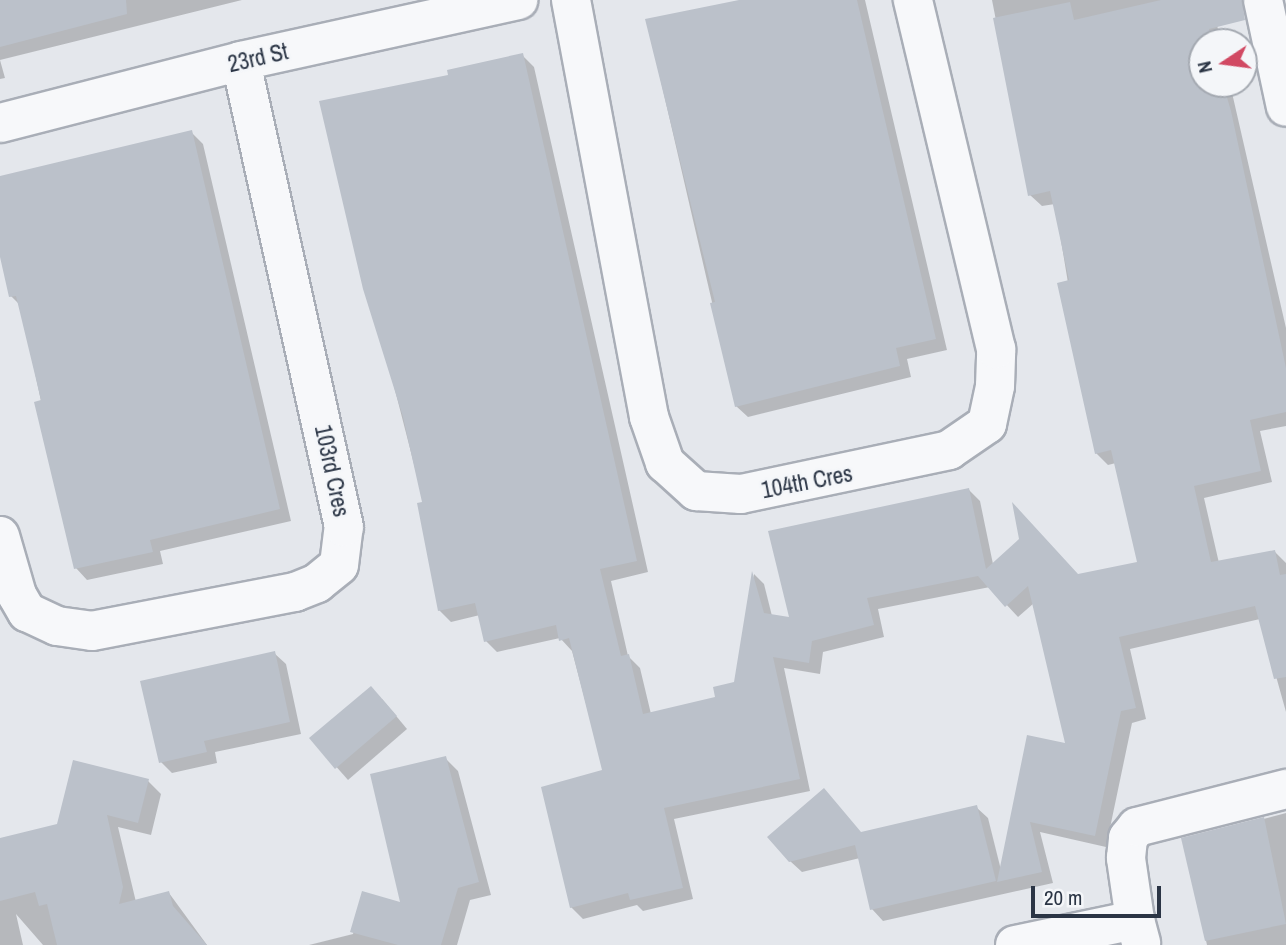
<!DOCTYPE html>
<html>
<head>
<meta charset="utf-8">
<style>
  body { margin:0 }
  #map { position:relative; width:1286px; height:945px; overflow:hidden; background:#e4e7ec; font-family:"Archivo Narrow",sans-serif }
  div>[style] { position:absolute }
  .shadow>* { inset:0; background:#0003 }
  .building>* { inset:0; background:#bbc1ca }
  .roads { filter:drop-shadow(2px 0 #a9aeb7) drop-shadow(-2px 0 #a9aeb7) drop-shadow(0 2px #a9aeb7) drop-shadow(0 -2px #a9aeb7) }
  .minor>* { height:38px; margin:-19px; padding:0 19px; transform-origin:19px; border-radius:19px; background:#f7f8fa }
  span { translate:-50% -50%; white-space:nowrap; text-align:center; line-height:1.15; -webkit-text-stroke:5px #f4f6f9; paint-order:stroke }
  .street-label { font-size:23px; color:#2b3545 }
  .north { position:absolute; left:1188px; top:28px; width:70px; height:70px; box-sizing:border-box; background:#f4f6f9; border:2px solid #a4a9b1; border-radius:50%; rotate:257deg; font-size:19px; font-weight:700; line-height:28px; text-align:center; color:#2b3545 }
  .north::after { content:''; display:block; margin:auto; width:24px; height:32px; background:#d14963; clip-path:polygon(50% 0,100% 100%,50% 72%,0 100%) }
  .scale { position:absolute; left:1031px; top:886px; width:130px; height:32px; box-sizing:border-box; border:4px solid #2b3545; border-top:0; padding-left:9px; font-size:21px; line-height:24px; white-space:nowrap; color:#2b3545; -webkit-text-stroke:5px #f4f6f9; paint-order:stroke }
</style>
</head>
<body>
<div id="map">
  <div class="shadow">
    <div style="clip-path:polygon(0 0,242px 0,0 60px,5px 78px,0 79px)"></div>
    <div style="clip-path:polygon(748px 0,865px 0,947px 350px,907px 359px,911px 377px,748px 417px,736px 406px,647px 21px)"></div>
    <div style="clip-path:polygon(992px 0,1213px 0,1220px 42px,1202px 42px,1202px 84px,1230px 84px,1286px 328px,1286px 426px,1260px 431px,1272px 482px,1204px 498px,1219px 563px,1275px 552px,1286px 563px,1286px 712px,1260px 619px,1130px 649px,1146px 719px,1132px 723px,1106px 847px,1040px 832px,1053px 883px,883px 921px,872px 909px,860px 858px,802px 872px,790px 861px,862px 833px,976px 807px,988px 818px,1001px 870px,1067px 746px,1034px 603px,1018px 617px,990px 587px,878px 609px,884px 637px,823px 652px,820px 674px,784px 668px,810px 791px,674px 819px,693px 899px,643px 911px,637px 905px,583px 919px,571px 907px,604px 771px,572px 651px,560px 638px,497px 652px,486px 641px,480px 615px,451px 622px,439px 610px,424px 503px,321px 102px,450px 76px,522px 55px,534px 67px,648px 572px,611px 581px,628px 656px,640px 668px,651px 714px,717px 699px,736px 684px,754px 574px,764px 584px,772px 616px,791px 620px,969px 490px,980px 501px,993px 564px,1078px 575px,1139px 563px,1116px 463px,1108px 465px,1096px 453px,1055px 204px,1042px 206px,1030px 195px)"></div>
    <div style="clip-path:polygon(191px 132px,203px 144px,291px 521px,160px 551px,163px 564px,87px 580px,76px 568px,21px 306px,11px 296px,0 234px,0 178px)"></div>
    <div style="clip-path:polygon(274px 653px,286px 664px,301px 734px,215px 752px,217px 763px,172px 773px,161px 762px)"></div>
    <div style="clip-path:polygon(382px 699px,407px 729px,348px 780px,311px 738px)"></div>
    <div style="clip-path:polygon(445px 758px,458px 771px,491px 895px,470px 900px,457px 945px,309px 945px,353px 934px,363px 893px,402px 904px)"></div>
    <div style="clip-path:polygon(148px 781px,161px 794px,151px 835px,118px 827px,136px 902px,169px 893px,207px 945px,43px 945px,16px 914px,23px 945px,0 945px,0 839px,59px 826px)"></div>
    <div style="clip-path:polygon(1286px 813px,1286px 945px,1207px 945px,1183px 840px)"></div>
  </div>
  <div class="building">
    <div style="clip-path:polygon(0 0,126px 0,127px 14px,0 47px)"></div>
    <div style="clip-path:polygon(739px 0,857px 0,936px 339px,896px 348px,900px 366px,735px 407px,710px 303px,715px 302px,645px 19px)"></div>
    <div style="clip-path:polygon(1161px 0,1242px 0,1245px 20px,1209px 29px,1213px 42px,1202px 42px,1202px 84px,1223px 84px,1231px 111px,1286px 368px,1286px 412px,1250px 420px,1261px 471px,1194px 486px,1211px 562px,1275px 550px,1280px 575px,1286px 574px,1286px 677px,1274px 679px,1255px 606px,1119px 637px,1136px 708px,1121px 711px,1095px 836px,1030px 822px,1042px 872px,997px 882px,1027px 735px,1065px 743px,1028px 586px,1005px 607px,978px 576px,867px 598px,874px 625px,812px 641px,809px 663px,773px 657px,800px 779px,664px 808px,683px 888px,630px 900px,628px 893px,570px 908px,541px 787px,602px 770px,569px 638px,559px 641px,556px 625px,484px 642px,475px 603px,438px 611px,417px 503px,422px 502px,403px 417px,363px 289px,319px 101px,448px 75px,447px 70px,523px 53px,637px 561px,600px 569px,621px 656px,629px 654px,643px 714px,715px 697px,713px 687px,734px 682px,752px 571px,764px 613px,789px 617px,768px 531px,969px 488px,986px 569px,1019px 539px,1012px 502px,1078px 574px,1137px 562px,1111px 450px,1095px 454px,1057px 283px,1069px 280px,1050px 191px,1028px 196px,993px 18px,1070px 2px,1074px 20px)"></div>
    <div style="clip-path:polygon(192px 130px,280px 509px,150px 540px,153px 552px,74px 569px,34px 402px,41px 400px,16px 296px,9px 297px,0 257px,0 176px)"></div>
    <div style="clip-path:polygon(275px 651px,290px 722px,204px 741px,207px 752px,159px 763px,140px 681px)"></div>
    <div style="clip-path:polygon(371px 686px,397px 716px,335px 769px,309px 738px)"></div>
    <div style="clip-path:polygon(446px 756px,479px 882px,458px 888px,441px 945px,398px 945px,350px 932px,362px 891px,400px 902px,370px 774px)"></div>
    <div style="clip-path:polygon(73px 760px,149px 779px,138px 823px,107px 815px,123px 887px,119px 904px,169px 891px,173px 906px,207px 945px,57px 945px,47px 904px,39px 906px,35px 892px,0 901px,0 838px,57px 824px)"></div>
    <div style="clip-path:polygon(824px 788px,861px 832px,977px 805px,996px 881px,870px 910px,855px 845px,789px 862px,767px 837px)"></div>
    <div style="clip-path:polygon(1264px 817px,1286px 924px,1205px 941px,1181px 838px)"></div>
  </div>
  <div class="roads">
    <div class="minor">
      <div style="left:571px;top:0;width:424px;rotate:79.4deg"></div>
      <div style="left:649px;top:417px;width:49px;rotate:70.8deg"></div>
      <div style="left:665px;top:463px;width:42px;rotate:42.1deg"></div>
      <div style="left:696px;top:491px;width:45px;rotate:3.8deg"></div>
      <div style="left:741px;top:494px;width:213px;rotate:-11.9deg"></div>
      <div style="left:949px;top:450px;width:46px;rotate:-34.4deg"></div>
      <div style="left:987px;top:424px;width:39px;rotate:-78deg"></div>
      <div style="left:995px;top:386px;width:37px;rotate:-88deg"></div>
      <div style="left:996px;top:349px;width:359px;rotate:-103.4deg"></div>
      <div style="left:1263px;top:0;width:109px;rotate:77.9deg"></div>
      <div style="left:0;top:123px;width:249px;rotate:-14.4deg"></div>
      <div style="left:241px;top:61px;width:284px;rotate:-12.4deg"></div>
      <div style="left:0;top:536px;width:61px;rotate:73.9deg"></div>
      <div style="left:17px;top:595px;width:20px;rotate:60deg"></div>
      <div style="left:27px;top:612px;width:33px;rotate:25deg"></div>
      <div style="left:57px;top:626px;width:35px;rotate:8deg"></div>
      <div style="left:92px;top:631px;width:207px;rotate:-10.9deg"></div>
      <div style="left:295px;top:592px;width:24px;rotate:-22deg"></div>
      <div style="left:317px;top:583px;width:28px;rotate:-39deg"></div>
      <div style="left:339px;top:565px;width:38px;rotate:-83deg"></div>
      <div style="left:344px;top:527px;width:477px;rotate:-102.5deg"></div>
      <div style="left:1135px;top:920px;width:63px;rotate:-98.3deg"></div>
      <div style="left:1126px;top:858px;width:20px;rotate:-84deg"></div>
      <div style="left:1128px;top:838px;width:14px;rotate:-51deg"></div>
      <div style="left:1137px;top:827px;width:154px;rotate:-14.3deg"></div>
      <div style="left:1015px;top:945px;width:123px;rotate:-11.8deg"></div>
      <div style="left:1135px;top:920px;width:24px;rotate:75deg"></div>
    </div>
  </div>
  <div class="street-label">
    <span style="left:258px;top:58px;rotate:-13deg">23rd St</span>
    <span style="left:332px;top:471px;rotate:78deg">103rd Cres</span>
    <span style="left:807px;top:482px;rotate:-11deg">104th Cres</span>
  </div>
  <div class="north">N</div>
  <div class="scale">20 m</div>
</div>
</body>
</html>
